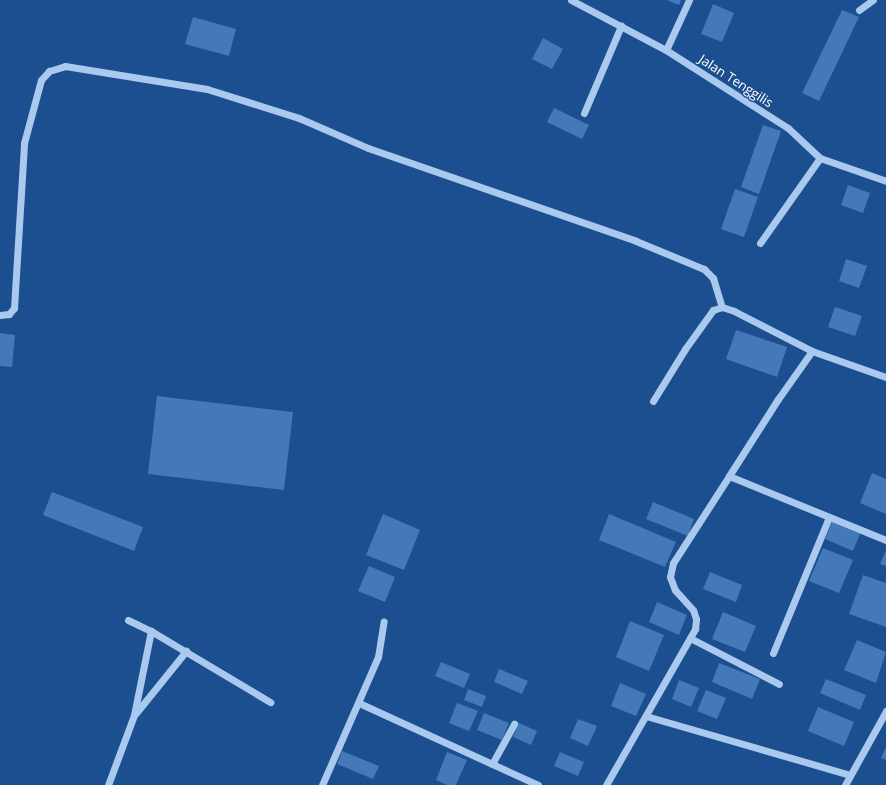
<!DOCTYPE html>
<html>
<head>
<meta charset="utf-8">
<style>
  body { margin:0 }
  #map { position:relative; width:886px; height:785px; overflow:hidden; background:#1b4f8f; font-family:"Open Sans",sans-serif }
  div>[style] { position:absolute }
  .building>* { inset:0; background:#4478b7 }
  .minor>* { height:7px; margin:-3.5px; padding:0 3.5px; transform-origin:3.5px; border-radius:3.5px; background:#a9c9ee }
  span { translate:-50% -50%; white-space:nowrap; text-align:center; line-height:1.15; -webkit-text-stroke:3px #1b4f8f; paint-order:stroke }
  .street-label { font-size:13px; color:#fff }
</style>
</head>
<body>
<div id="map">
  <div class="building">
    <div style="clip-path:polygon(667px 0,681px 0,679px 5px)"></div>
    <div style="clip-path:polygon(713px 4px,734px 13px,722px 42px,701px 34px)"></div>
    <div style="clip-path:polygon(842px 10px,859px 17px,819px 101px,802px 93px)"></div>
    <div style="clip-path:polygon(193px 17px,236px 29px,229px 56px,185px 44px)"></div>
    <div style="clip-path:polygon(543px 38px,563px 49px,552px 69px,532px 59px)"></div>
    <div style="clip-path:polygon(554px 108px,589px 125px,582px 139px,547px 122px)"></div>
    <div style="clip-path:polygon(763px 125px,781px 131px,759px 194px,741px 187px)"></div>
    <div style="clip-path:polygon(848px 185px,870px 193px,863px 213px,841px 205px)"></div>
    <div style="clip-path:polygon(735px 189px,758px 197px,744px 237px,721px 229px)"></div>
    <div style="clip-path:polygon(846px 259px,867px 266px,859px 288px,839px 281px)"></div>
    <div style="clip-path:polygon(835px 307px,862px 316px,855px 336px,828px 327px)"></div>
    <div style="clip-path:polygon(736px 330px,787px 347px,777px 377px,726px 359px)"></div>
    <div style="clip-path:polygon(0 333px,15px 335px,12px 367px,0 366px)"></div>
    <div style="clip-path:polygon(157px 396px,293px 412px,284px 490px,148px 474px)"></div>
    <div style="clip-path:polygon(872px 473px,886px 479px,886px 514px,860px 503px)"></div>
    <div style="clip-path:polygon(52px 492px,143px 527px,134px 551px,43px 515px)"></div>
    <div style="clip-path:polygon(653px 502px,694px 519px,688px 536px,646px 519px)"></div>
    <div style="clip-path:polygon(383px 514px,420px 530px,404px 570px,366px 555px)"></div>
    <div style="clip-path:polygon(609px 514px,676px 542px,665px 567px,599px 540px)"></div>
    <div style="clip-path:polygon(832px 522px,860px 534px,853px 551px,825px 539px)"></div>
    <div style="clip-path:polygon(823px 548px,853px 560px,839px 593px,809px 581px)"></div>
    <div style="clip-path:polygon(886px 550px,886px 566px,880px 564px)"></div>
    <div style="clip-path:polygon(369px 566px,395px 577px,385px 602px,358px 591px)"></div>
    <div style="clip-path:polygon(710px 572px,742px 585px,736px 602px,703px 589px)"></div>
    <div style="clip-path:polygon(863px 575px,886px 583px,886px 627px,849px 614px)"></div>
    <div style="clip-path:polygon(657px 602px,687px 615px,679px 635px,649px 622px)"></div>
    <div style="clip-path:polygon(723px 612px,756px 626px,745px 652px,712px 639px)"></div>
    <div style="clip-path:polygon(630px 621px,664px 635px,649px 671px,616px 657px)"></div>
    <div style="clip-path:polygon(857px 640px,886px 652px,876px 683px,844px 670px)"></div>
    <div style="clip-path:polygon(441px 662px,470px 674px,464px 688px,435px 676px)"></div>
    <div style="clip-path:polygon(719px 663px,760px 679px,752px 699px,712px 682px)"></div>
    <div style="clip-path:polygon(499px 669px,528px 681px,522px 694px,494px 682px)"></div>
    <div style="clip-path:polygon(826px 679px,866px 695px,860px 710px,820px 693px)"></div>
    <div style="clip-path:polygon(679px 680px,699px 688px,691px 707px,672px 699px)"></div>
    <div style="clip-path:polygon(620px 683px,646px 694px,636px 716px,611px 706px)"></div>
    <div style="clip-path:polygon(468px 689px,486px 696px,482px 707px,464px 700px)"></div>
    <div style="clip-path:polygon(706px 690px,726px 698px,717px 719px,697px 711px)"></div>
    <div style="clip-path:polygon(457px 703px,478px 711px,469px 731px,449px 723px)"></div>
    <div style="clip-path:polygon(818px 707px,854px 722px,844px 746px,808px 731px)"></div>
    <div style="clip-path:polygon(484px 713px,509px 723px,502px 740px,477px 730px)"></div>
    <div style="clip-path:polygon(578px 719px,597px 726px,588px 746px,570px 738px)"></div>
    <div style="clip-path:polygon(519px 723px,537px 731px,531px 745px,513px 737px)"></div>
    <div style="clip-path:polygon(886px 747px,886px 760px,881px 758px)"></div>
    <div style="clip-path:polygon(342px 751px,379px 766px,373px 779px,337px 764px)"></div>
    <div style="clip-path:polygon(447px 752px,467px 760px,456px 785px,447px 785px,436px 780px)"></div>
    <div style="clip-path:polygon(560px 752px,584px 762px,578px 776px,554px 766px)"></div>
  </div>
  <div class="minor">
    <div style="left:571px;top:0;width:107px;rotate:27.8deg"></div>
    <div style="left:666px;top:50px;width:145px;rotate:32.6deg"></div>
    <div style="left:788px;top:128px;width:44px;rotate:43.2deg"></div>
    <div style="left:820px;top:158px;width:70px;rotate:19.2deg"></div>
    <div style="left:859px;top:10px;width:17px;rotate:-36deg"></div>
    <div style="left:666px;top:50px;width:55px;rotate:-65.3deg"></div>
    <div style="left:584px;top:113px;width:95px;rotate:-67deg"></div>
    <div style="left:760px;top:243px;width:104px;rotate:-54.8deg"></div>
    <div style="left:0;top:315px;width:9px;rotate:-6deg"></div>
    <div style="left:9px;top:314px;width:8px;rotate:-50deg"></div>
    <div style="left:14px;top:308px;width:165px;rotate:-86.5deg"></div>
    <div style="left:24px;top:143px;width:65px;rotate:-74.9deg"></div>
    <div style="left:41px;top:80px;width:12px;rotate:-48deg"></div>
    <div style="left:49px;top:71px;width:17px;rotate:-17deg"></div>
    <div style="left:65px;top:66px;width:144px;rotate:9.2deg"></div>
    <div style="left:207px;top:89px;width:96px;rotate:17.5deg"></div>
    <div style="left:299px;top:118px;width:75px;rotate:23.5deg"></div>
    <div style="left:368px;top:148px;width:284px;rotate:19.1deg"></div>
    <div style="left:636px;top:241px;width:74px;rotate:22.4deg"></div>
    <div style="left:704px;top:269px;width:13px;rotate:45deg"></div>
    <div style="left:713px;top:278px;width:30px;rotate:73deg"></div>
    <div style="left:812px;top:351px;width:59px;rotate:125.3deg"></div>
    <div style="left:778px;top:399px;width:91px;rotate:122.5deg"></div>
    <div style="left:729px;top:476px;width:170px;rotate:22.2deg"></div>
    <div style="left:653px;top:401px;width:61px;rotate:-58.4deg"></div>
    <div style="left:685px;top:349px;width:48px;rotate:-54.3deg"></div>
    <div style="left:713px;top:310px;width:9px;rotate:-18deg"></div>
    <div style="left:722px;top:307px;width:13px;rotate:18deg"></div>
    <div style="left:734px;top:311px;width:88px;rotate:27.1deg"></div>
    <div style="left:812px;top:351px;width:78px;rotate:19.4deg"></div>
    <div style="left:128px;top:620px;width:25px;rotate:26deg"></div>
    <div style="left:151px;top:631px;width:139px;rotate:30.8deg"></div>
    <div style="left:690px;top:638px;width:100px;rotate:27.3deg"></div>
    <div style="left:773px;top:653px;width:147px;rotate:-67.6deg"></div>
    <div style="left:359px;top:703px;width:197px;rotate:24.6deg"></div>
    <div style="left:136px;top:713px;width:80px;rotate:-51.1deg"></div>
    <div style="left:646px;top:716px;width:212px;rotate:16.1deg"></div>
    <div style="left:492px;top:764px;width:46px;rotate:-61.2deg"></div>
    <div style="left:108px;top:785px;width:75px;rotate:-69.6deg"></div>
    <div style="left:134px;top:715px;width:86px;rotate:-78.6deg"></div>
    <div style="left:322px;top:785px;width:140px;rotate:-66.4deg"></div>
    <div style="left:378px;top:657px;width:36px;rotate:-81deg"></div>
    <div style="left:606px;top:785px;width:180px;rotate:-60.3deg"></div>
    <div style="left:695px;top:629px;width:10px;rotate:-84deg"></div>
    <div style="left:696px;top:619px;width:9px;rotate:-108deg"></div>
    <div style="left:693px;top:610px;width:27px;rotate:-132deg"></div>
    <div style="left:675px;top:590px;width:14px;rotate:-111deg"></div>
    <div style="left:670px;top:577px;width:14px;rotate:-78deg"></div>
    <div style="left:673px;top:563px;width:103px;rotate:-57.2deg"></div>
    <div style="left:845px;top:785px;width:85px;rotate:-61deg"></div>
  </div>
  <div class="street-label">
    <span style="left:736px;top:81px;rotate:33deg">Jalan Tenggilis</span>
  </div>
</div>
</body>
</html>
